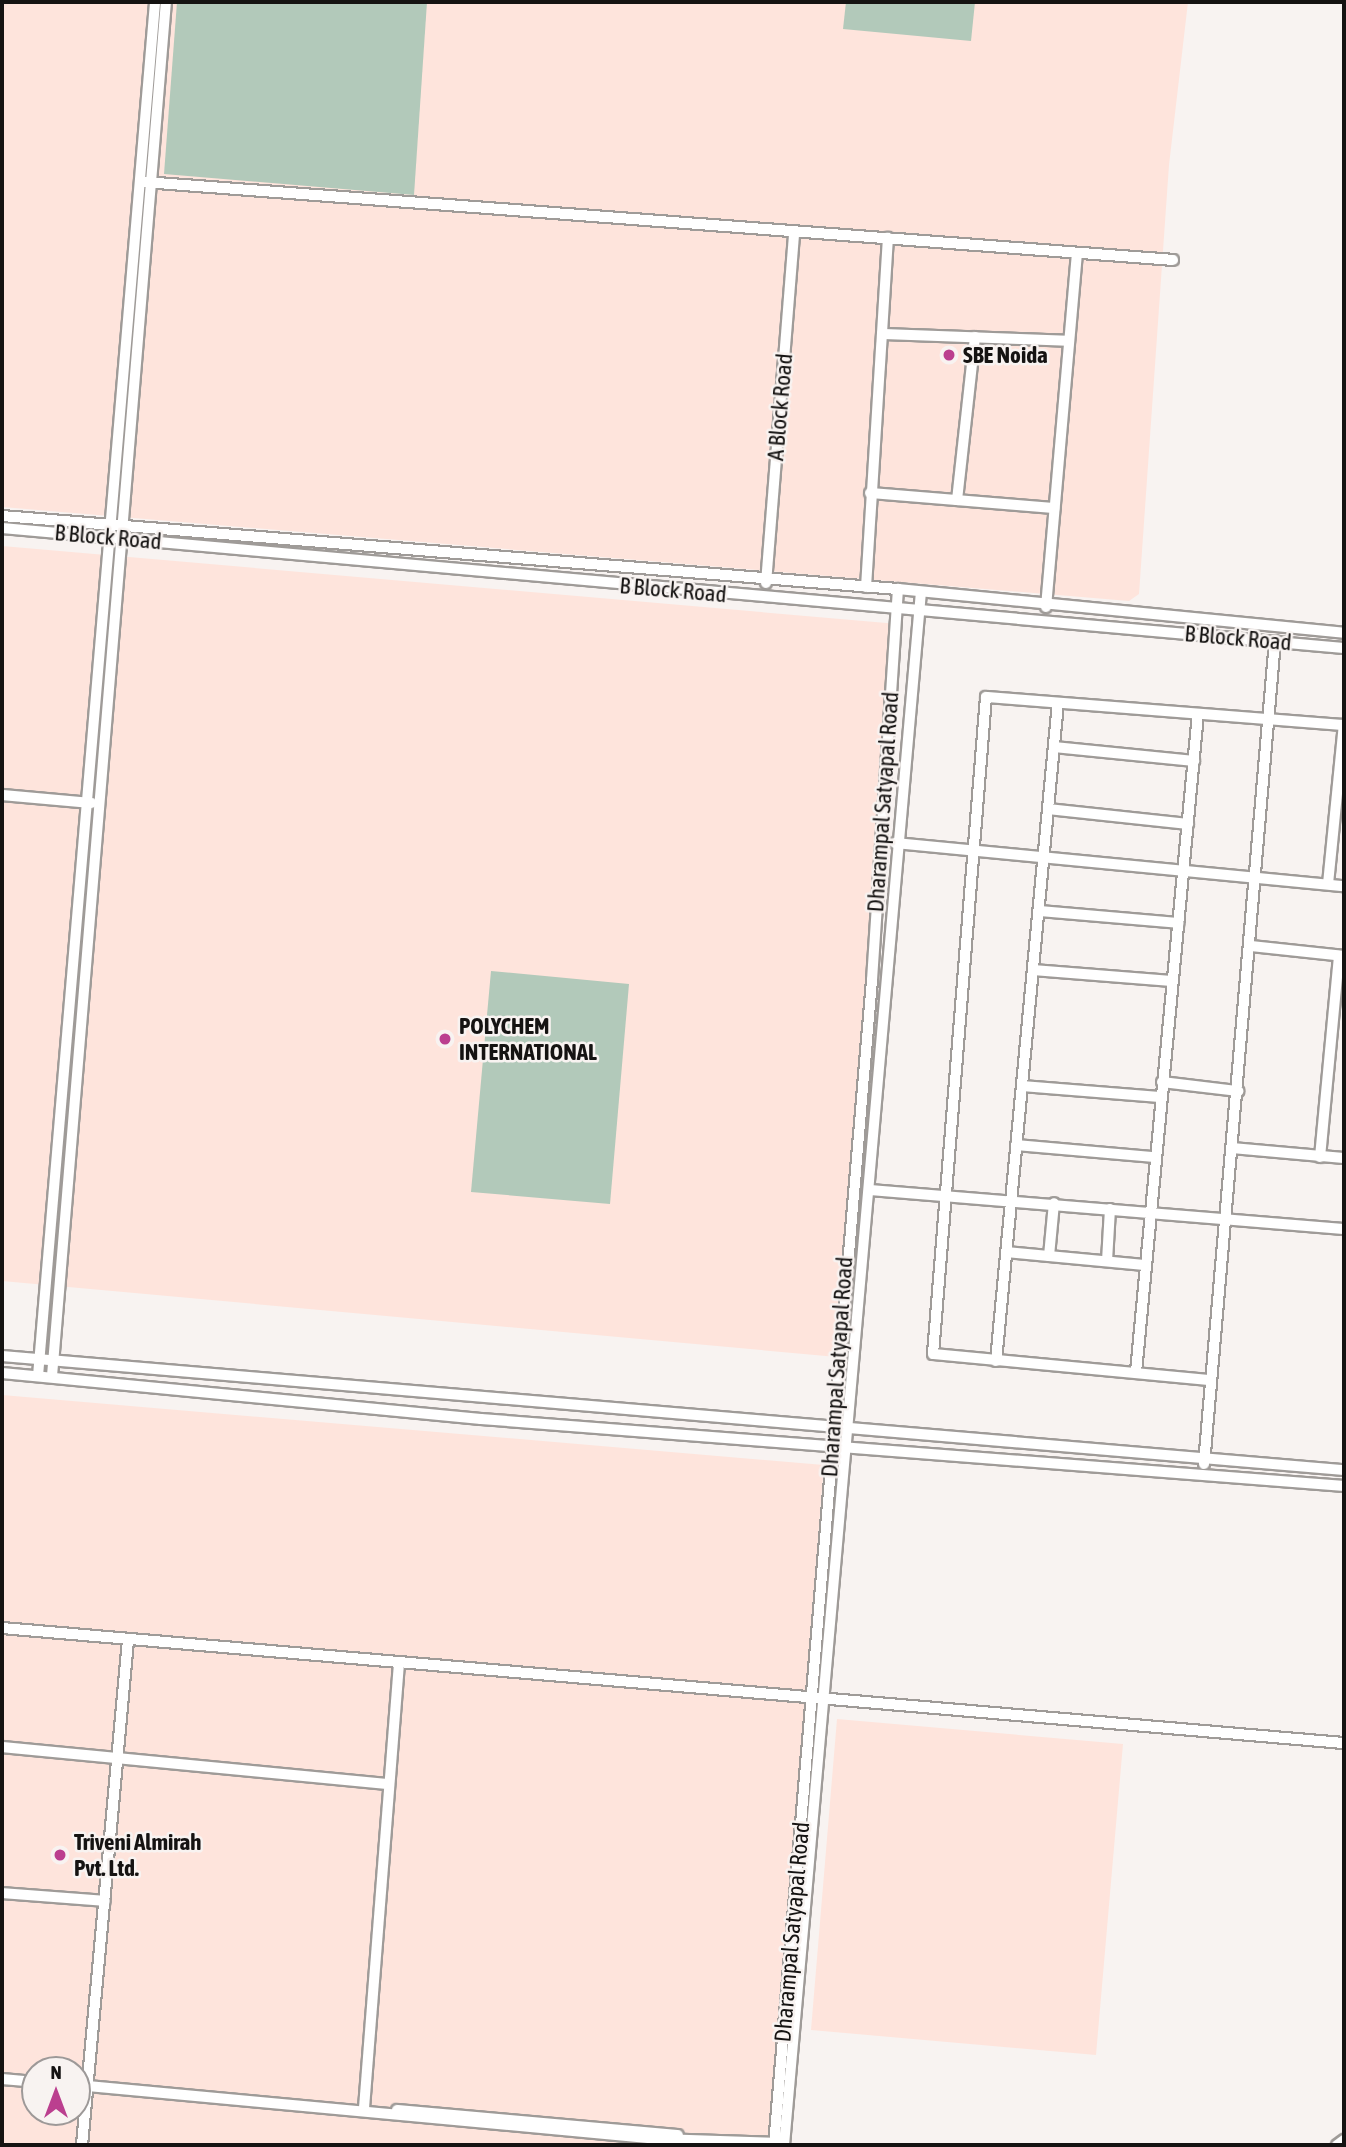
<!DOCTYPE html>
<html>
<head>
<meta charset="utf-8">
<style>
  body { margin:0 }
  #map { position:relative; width:1346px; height:2147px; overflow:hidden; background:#f8f3f1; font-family:"Asap Condensed",sans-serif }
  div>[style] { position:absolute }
  .industrial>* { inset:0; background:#fee4dc }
  .green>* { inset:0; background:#b2c9ba }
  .roads { filter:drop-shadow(2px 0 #9f9b98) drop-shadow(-2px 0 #9f9b98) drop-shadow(0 2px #9f9b98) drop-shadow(0 -2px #9f9b98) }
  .minor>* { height:10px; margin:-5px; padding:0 5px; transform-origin:5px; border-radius:5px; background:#fff }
  .dots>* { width:19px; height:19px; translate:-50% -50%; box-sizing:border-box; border:4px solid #f8f3f1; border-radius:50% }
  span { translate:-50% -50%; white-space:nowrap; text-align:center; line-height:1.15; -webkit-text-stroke:5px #f8f3f1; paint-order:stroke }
  .poi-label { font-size:23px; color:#151312; font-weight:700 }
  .left { translate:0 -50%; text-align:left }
  .street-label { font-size:23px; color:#151312 }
  .frame { position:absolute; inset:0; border:4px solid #151312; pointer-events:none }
  .north { position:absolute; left:21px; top:2056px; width:70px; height:70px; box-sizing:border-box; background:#f8f3f1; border:2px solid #9d9998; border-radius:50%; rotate:0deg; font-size:19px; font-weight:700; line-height:28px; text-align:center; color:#151312 }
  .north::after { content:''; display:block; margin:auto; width:24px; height:32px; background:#bb3f8f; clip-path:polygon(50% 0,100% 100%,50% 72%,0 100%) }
</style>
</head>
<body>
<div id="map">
  <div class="industrial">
    <div style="clip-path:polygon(2px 2px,1188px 2px,1169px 165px,1139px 594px,1129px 601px,2px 507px)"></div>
    <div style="clip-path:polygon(2px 546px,898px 624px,848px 1358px,2px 1281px)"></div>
    <div style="clip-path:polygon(evenodd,2px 1395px,824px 1465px,768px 2145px,2px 2145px,2px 1395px,35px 2070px,77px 2070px,77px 2112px,35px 2112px,35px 2070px)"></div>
    <div style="clip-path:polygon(837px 1719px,1123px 1744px,1096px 2055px,811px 2030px)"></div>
  </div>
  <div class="green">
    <div style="clip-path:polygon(177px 2px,427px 2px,414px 195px,164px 174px)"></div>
    <div style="clip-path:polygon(846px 2px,975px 2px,971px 41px,843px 29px)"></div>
    <div style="clip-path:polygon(491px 971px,629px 984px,610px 1204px,471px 1192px)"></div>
  </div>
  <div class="roads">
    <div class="minor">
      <div style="left:144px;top:182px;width:1032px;rotate:4.33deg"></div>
      <div style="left:882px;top:334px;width:187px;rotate:2.1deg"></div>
      <div style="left:870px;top:493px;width:185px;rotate:4.7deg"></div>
      <div style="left:957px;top:500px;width:164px;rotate:-83.7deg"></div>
      <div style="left:2px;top:516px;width:899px;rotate:4.66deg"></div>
      <div style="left:898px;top:589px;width:448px;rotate:5.6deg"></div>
      <div style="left:2px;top:528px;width:1347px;rotate:5.11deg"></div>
      <div style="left:766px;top:583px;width:352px;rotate:-85.4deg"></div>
      <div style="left:866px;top:587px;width:350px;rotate:-86.4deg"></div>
      <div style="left:1046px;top:607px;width:355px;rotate:-85deg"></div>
      <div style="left:1054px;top:747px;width:141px;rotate:5.7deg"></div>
      <div style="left:2px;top:795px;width:90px;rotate:5.1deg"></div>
      <div style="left:1048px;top:809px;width:141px;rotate:6.1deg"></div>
      <div style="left:895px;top:843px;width:451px;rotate:5.5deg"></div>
      <div style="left:1328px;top:884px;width:160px;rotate:-84.3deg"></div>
      <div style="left:1039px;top:911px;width:140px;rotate:4.9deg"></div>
      <div style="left:1251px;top:946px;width:94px;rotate:6.1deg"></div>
      <div style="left:1033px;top:970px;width:139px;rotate:4.5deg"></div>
      <div style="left:1162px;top:1082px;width:77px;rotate:6.8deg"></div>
      <div style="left:1022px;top:1086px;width:138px;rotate:4.6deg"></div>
      <div style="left:1016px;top:1145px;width:139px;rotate:5deg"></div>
      <div style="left:1232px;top:1148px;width:112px;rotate:5.1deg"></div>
      <div style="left:1320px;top:1157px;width:202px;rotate:-84.6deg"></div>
      <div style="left:869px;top:1190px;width:477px;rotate:4.7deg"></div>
      <div style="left:1006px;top:1252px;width:139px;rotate:5.4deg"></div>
      <div style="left:1049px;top:1256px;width:53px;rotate:-84.6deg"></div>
      <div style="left:1107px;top:1261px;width:52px;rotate:-86.7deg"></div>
      <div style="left:2px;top:1356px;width:1347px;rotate:4.86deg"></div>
      <div style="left:996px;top:1361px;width:661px;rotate:-84.62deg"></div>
      <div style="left:1136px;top:1372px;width:661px;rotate:-84.62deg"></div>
      <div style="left:2px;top:1373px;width:481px;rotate:5.5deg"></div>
      <div style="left:481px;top:1419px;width:866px;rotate:4.44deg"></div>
      <div style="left:38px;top:1376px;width:1379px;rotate:-85.13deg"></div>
      <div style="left:52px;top:1376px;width:1379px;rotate:-85.26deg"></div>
      <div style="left:1209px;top:1380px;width:277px;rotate:-174.6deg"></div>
      <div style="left:933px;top:1354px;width:659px;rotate:-85.39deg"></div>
      <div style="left:986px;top:697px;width:359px;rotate:4.5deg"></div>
      <div style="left:1204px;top:1464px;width:826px;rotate:-85.07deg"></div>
      <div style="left:2px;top:1628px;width:1347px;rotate:4.9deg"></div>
      <div style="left:2px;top:1747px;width:387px;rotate:5.5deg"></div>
      <div style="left:2px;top:1893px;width:103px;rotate:4.4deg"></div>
      <div style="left:2px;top:2079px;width:33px;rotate:5deg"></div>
      <div style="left:77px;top:2085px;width:584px;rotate:5.3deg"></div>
      <div style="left:659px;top:2139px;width:121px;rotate:1.9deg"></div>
      <div style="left:364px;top:2108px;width:446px;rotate:-85.5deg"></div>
      <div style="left:397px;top:2110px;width:282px;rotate:5.1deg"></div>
      <div style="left:82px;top:2145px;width:506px;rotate:-84.79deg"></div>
      <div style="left:774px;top:2145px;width:1169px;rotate:-85.19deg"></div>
      <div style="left:872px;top:980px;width:392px;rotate:-86.2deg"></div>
      <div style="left:784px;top:2145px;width:1559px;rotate:-84.96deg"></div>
      <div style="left:1337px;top:2145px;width:9px;rotate:-36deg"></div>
    </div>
  </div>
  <div class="dots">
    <div style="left:949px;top:355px;background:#bb3f8f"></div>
    <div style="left:445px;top:1039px;background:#bb3f8f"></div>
    <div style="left:60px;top:1855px;background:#bb3f8f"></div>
  </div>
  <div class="poi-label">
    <span class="left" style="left:963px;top:355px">SBE Noida</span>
    <span class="left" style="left:459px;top:1039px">POLYCHEM<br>INTERNATIONAL</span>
    <span class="left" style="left:74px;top:1855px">Triveni Almirah<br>Pvt. Ltd.</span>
  </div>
  <div class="street-label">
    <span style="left:780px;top:407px;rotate:-85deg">A Block Road</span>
    <span style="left:108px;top:537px;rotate:5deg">B Block Road</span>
    <span style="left:673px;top:590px;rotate:5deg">B Block Road</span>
    <span style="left:1238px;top:638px;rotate:5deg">B Block Road</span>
    <span style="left:883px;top:802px;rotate:-86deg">Dharampal Satyapal Road</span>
    <span style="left:837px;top:1367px;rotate:-86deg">Dharampal Satyapal Road</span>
    <span style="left:792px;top:1932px;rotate:-85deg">Dharampal Satyapal Road</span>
  </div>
  <div class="frame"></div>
  <div class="north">N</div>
</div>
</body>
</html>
